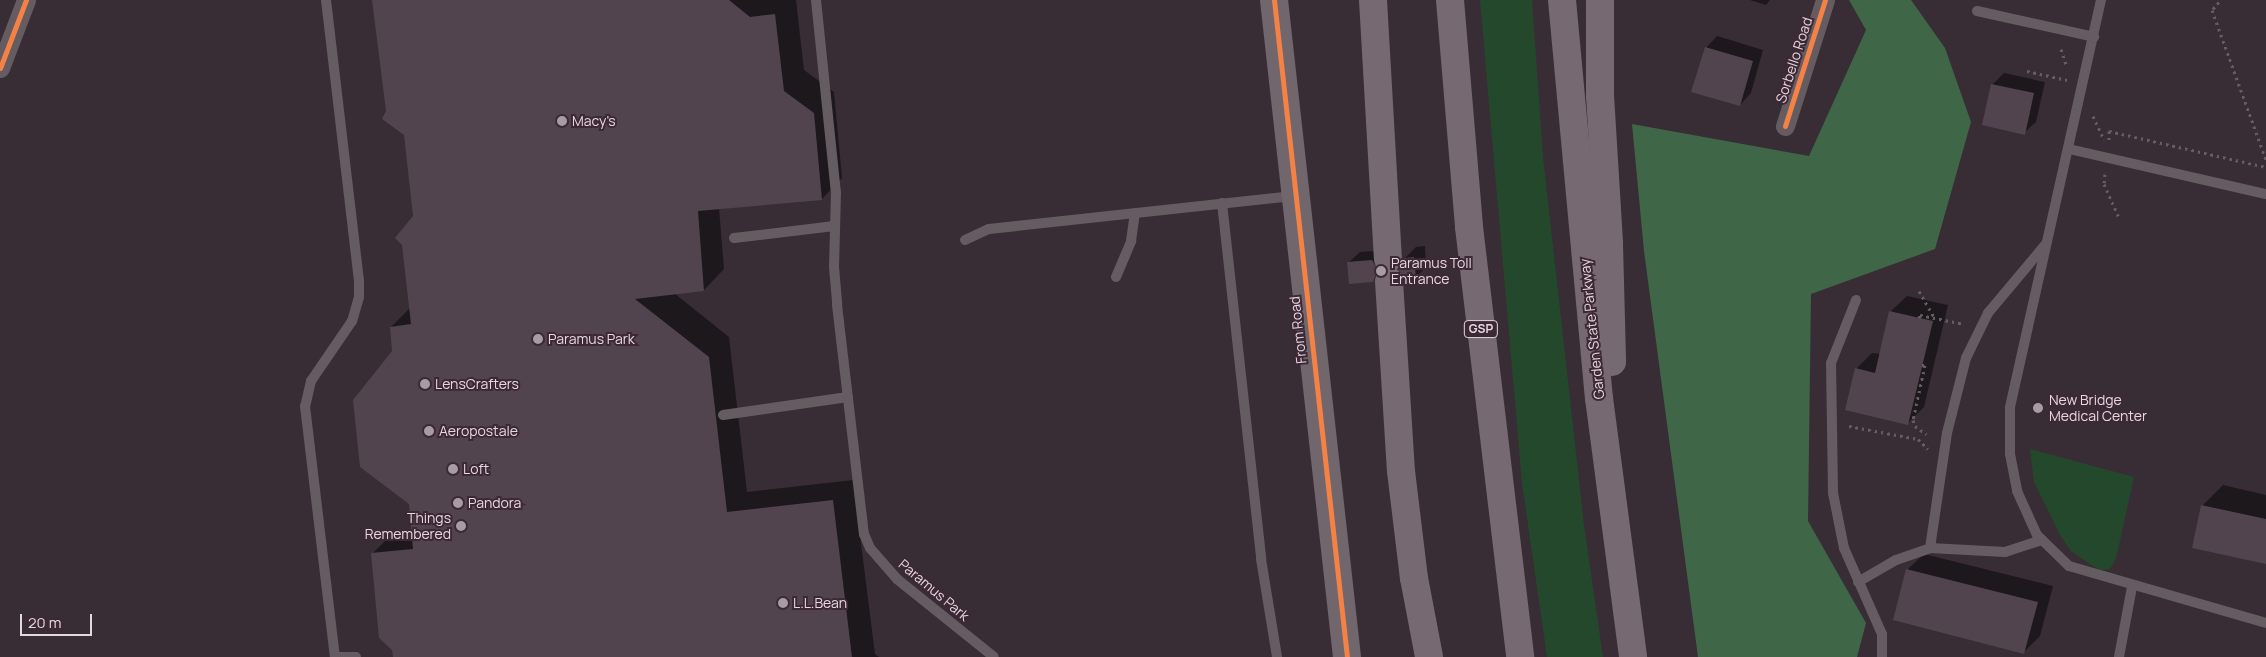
<!DOCTYPE html>
<html>
<head>
<meta charset="utf-8">
<style>
  body { margin:0 }
  #map { position:relative; width:2266px; height:657px; overflow:hidden; background:#382d35; font-family:Manrope,sans-serif }
  div>[style] { position:absolute }
  .green>* { inset:0; background:#24482c }
  .forest>* { inset:0; background:#3f6647 }
  .shadow>* { inset:0; background:#0007 }
  .building>* { inset:0; background:#52444e }
  .path>* { height:3px; margin-top:-1.5px; transform-origin:0; background:repeating-linear-gradient(90deg,#645d62 0 2.5px,transparent 0 6.5px) }
  .lane>* { height:10px; margin:-5px; padding:0 5px; transform-origin:5px; border-radius:5px; background:#655c62 }
  .street>* { height:19px; margin:-9.5px; padding:0 9.5px; transform-origin:9.5px; border-radius:9.5px; background:#655c62 }
  .secondary>* { height:28px; margin:-14px; padding:0 14px; transform-origin:14px; border-radius:14px; background:#70666c }
  .highway>* { height:28px; margin:-14px; padding:0 14px; transform-origin:14px; border-radius:14px; background:#766971 }
  .cycleway>* { height:5px; margin:-2.5px; padding:0 2.5px; transform-origin:2.5px; border-radius:2.5px; background:#f48246 }
  .dots>* { width:14px; height:14px; translate:-50% -50%; box-sizing:border-box; border:2px solid #3d2836; border-radius:50% }
  span { translate:-50% -50%; white-space:nowrap; text-align:center; line-height:1.15; -webkit-text-stroke:4px #3d2836; paint-order:stroke }
  .shield-label span { padding:1px 4px; background:#3d2836; border:1px solid; border-radius:4px; -webkit-text-stroke-width:0 }
  .shield-label { font-size:12px; color:#e5d7df; font-weight:700 }
  .street-label { font-size:14px; color:#e5d7df }
  .poi-label { font-size:14px; color:#e5d7df }
  .left { translate:0 -50%; text-align:left }
  .right { translate:-100% -50%; text-align:right }
  .scale { position:absolute; left:20px; top:614px; width:72px; height:22px; box-sizing:border-box; border:2px solid #e5d7df; border-top:0; padding-left:6px; font-size:15px; line-height:18px; white-space:nowrap; color:#e5d7df; -webkit-text-stroke:4px #3d2836; paint-order:stroke }
</style>
</head>
<body>
<div id="map">
  <div class="green">
    <div style="clip-path:polygon(1480px 0,1532px 0,1543px 156px,1584px 525px,1603px 657px,1547px 657px,1522px 483px)"></div>
    <div style="clip-path:polygon(2030px 449px,2134px 477px,2116px 559px,2110px 569px,2100px 570px,2088px 563px,2071px 551px,2060px 535px,2034px 482px)"></div>
  </div>
  <div class="forest">
    <div style="clip-path:polygon(1849px 0,1911px 0,1945px 48px,1971px 122px,1935px 249px,1811px 294px,1808px 521px,1866px 623px,1857px 657px,1698px 657px,1644px 251px,1632px 124px,1809px 156px,1866px 30px)"></div>
  </div>
  <div class="shadow">
    <div style="clip-path:polygon(379px 0,796px 0,804px 70px,834px 92px,842px 178px,822px 199px,719px 208px,724px 269px,704px 290px,674px 293px,729px 337px,747px 492px,853px 480px,875px 654px,879px 657px,394px 657px,372px 554px,393px 533px,413px 531px,391px 327px,410px 308px,414px 216px,405px 135px,387px 111px)"></div>
    <div style="clip-path:polygon(1750px 0,1770px 0,1766px 5px)"></div>
    <div style="clip-path:polygon(1717px 36px,1763px 50px,1751px 93px,1740px 105px,1706px 48px)"></div>
    <div style="clip-path:polygon(2004px 73px,2045px 82px,2036px 122px,2024px 133px,1984px 124px,1993px 84px)"></div>
    <div style="clip-path:polygon(1425px 246px,1426px 267px,1415px 278px,1405px 258px,1416px 247px)"></div>
    <div style="clip-path:polygon(1384px 250px,1384px 270px,1373px 281px,1348px 263px,1360px 252px)"></div>
    <div style="clip-path:polygon(1907px 296px,1948px 305px,1924px 407px,1908px 423px,1856px 369px,1872px 353px,1881px 354px,1890px 312px)"></div>
    <div style="clip-path:polygon(2223px 485px,2266px 495px,2266px 563px,2202px 506px)"></div>
    <div style="clip-path:polygon(1924px 554px,2053px 586px,2040px 636px,2024px 652px,1907px 570px)"></div>
  </div>
  <div class="building">
    <div style="clip-path:polygon(372px 0,729px 0,750px 17px,775px 14px,784px 91px,814px 113px,822px 200px,698px 211px,704px 291px,635px 299px,709px 357px,727px 512px,833px 500px,852px 657px,393px 657px,392px 650px,379px 638px,371px 553px,413px 549px,409px 504px,360px 467px,353px 400px,392px 351px,390px 327px,411px 324px,402px 245px,395px 238px,413px 216px,404px 135px,382px 119px,386px 111px)"></div>
    <div style="clip-path:polygon(1705px 47px,1753px 61px,1740px 106px,1691px 92px)"></div>
    <div style="clip-path:polygon(1991px 84px,2034px 93px,2025px 135px,1982px 125px)"></div>
    <div style="clip-path:polygon(1414px 257px,1416px 279px,1405px 280px,1399px 270px,1404px 258px)"></div>
    <div style="clip-path:polygon(1372px 260px,1378px 270px,1373px 282px,1349px 284px,1347px 262px)"></div>
    <div style="clip-path:polygon(1889px 311px,1933px 321px,1908px 425px,1845px 410px,1855px 368px,1875px 373px)"></div>
    <div style="clip-path:polygon(2201px 505px,2266px 519px,2266px 564px,2192px 548px)"></div>
    <div style="clip-path:polygon(1906px 569px,2038px 602px,2024px 654px,1893px 620px)"></div>
  </div>
  <div class="path">
    <div style="left:2219px;top:2px;width:11px;rotate:131deg"></div>
    <div style="left:2212px;top:10px;width:159px;rotate:70.2deg"></div>
    <div style="left:2061px;top:49px;width:19px;rotate:72deg"></div>
    <div style="left:2027px;top:71px;width:41px;rotate:12.7deg"></div>
    <div style="left:2093px;top:116px;width:26px;rotate:65deg"></div>
    <div style="left:2109px;top:140px;width:9px;rotate:-90deg"></div>
    <div style="left:2109px;top:131px;width:161px;rotate:12.9deg"></div>
    <div style="left:2105px;top:174px;width:10px;rotate:96deg"></div>
    <div style="left:2104px;top:184px;width:37px;rotate:66deg"></div>
    <div style="left:1919px;top:291px;width:30px;rotate:60deg"></div>
    <div style="left:1919px;top:318px;width:3px;rotate:-72deg"></div>
    <div style="left:1920px;top:315px;width:45px;rotate:11.6deg"></div>
    <div style="left:1922px;top:365px;width:3px"></div>
    <div style="left:1925px;top:365px;width:56px;rotate:102.3deg"></div>
    <div style="left:1913px;top:420px;width:6px;rotate:72deg"></div>
    <div style="left:1915px;top:426px;width:14px;rotate:36deg"></div>
    <div style="left:1849px;top:426px;width:70px;rotate:10.7deg"></div>
    <div style="left:1918px;top:439px;width:14px;rotate:45deg"></div>
  </div>
  <div class="lane">
    <div style="left:326px;top:0;width:282px;rotate:83.3deg"></div>
    <div style="left:359px;top:280px;width:17px;rotate:90deg"></div>
    <div style="left:359px;top:297px;width:25px;rotate:106deg"></div>
    <div style="left:352px;top:321px;width:73px;rotate:124.3deg"></div>
    <div style="left:311px;top:381px;width:26px;rotate:103deg"></div>
    <div style="left:305px;top:406px;width:253px;rotate:83.2deg"></div>
    <div style="left:816px;top:0;width:193px;rotate:84.1deg"></div>
    <div style="left:836px;top:192px;width:75px;rotate:91.5deg"></div>
    <div style="left:834px;top:267px;width:38px;rotate:85deg"></div>
    <div style="left:837px;top:305px;width:231px;rotate:83.3deg"></div>
    <div style="left:864px;top:534px;width:15px;rotate:67deg"></div>
    <div style="left:870px;top:548px;width:41px;rotate:48.9deg"></div>
    <div style="left:897px;top:579px;width:124px;rotate:38.8deg"></div>
    <div style="left:2101px;top:0;width:418px;rotate:102.6deg"></div>
    <div style="left:2010px;top:408px;width:46px;rotate:90deg"></div>
    <div style="left:2010px;top:454px;width:38px;rotate:79deg"></div>
    <div style="left:2017px;top:491px;width:48px;rotate:65.6deg"></div>
    <div style="left:2037px;top:535px;width:45px;rotate:44.1deg"></div>
    <div style="left:2069px;top:566px;width:205px;rotate:16.1deg"></div>
    <div style="left:1977px;top:11px;width:120px;rotate:12.5deg"></div>
    <div style="left:2069px;top:149px;width:202px;rotate:12.9deg"></div>
    <div style="left:1222px;top:203px;width:358px;rotate:83.7deg"></div>
    <div style="left:1261px;top:559px;width:99px;rotate:80.7deg"></div>
    <div style="left:734px;top:238px;width:101px;rotate:-6.8deg"></div>
    <div style="left:965px;top:240px;width:26px;rotate:-25deg"></div>
    <div style="left:989px;top:229px;width:308px;rotate:-6.2deg"></div>
    <div style="left:1116px;top:277px;width:39px;rotate:-67deg"></div>
    <div style="left:1131px;top:241px;width:28px;rotate:-82deg"></div>
    <div style="left:1856px;top:300px;width:68px;rotate:111.6deg"></div>
    <div style="left:1831px;top:363px;width:130px;rotate:89.1deg"></div>
    <div style="left:1833px;top:493px;width:56px;rotate:78.7deg"></div>
    <div style="left:1844px;top:548px;width:94px;rotate:66.2deg"></div>
    <div style="left:1882px;top:634px;width:23px;rotate:90deg"></div>
    <div style="left:723px;top:415px;width:126px;rotate:-8.2deg"></div>
    <div style="left:1930px;top:548px;width:116px;rotate:-81.6deg"></div>
    <div style="left:1947px;top:433px;width:77px;rotate:-75.8deg"></div>
    <div style="left:1966px;top:358px;width:50px;rotate:-63.9deg"></div>
    <div style="left:1988px;top:313px;width:89px;rotate:-50deg"></div>
    <div style="left:1858px;top:582px;width:44px;rotate:-30.1deg"></div>
    <div style="left:1896px;top:560px;width:36px;rotate:-19deg"></div>
    <div style="left:1930px;top:548px;width:75px;rotate:3.1deg"></div>
    <div style="left:2005px;top:552px;width:39px;rotate:-18deg"></div>
    <div style="left:335px;top:657px;width:21px"></div>
    <div style="left:2119px;top:657px;width:71px;rotate:-79.5deg"></div>
  </div>
  <div class="street">
    <div style="left:0;top:68px;width:73px;rotate:-69.1deg"></div>
    <div style="left:1785px;top:126px;width:132px;rotate:-72.4deg"></div>
  </div>
  <div class="secondary">
    <div style="left:1274px;top:0;width:661px;rotate:83.66deg"></div>
  </div>
  <div class="highway">
    <div style="left:1373px;top:0;width:259px;rotate:86.7deg"></div>
    <div style="left:1450px;top:0;width:228px;rotate:85.2deg"></div>
    <div style="left:1469px;top:227px;width:433px;rotate:83.2deg"></div>
    <div style="left:1562px;top:0;width:400px;rotate:84.7deg"></div>
    <div style="left:1599px;top:398px;width:261px;rotate:82.5deg"></div>
    <div style="left:1600px;top:0;width:95px;rotate:90deg"></div>
    <div style="left:1600px;top:95px;width:149px;rotate:86.5deg"></div>
    <div style="left:1609px;top:244px;width:118px;rotate:88.5deg"></div>
    <div style="left:1389px;top:281px;width:190px;rotate:86.4deg"></div>
    <div style="left:1401px;top:471px;width:108px;rotate:83.1deg"></div>
    <div style="left:1414px;top:578px;width:80px;rotate:79.2deg"></div>
  </div>
  <div class="cycleway">
    <div style="left:1274px;top:0;width:661px;rotate:83.66deg"></div>
    <div style="left:0;top:68px;width:73px;rotate:-69.1deg"></div>
    <div style="left:1785px;top:126px;width:132px;rotate:-72.4deg"></div>
  </div>
  <div class="dots">
    <div style="left:562px;top:121px;background:#a89ca4"></div>
    <div style="left:1381px;top:271px;background:#a89ca4"></div>
    <div style="left:538px;top:339px;background:#a89ca4"></div>
    <div style="left:425px;top:384px;background:#a89ca4"></div>
    <div style="left:2038px;top:408px;background:#a89ca4"></div>
    <div style="left:429px;top:431px;background:#a89ca4"></div>
    <div style="left:453px;top:469px;background:#a89ca4"></div>
    <div style="left:458px;top:503px;background:#a89ca4"></div>
    <div style="left:461px;top:526px;background:#a89ca4"></div>
    <div style="left:783px;top:603px;background:#a89ca4"></div>
  </div>
  <div class="shield-label">
    <span style="left:1481px;top:329px">GSP</span>
  </div>
  <div class="street-label">
    <span style="left:1794px;top:60px;rotate:-72deg">Sorbello Road</span>
    <span style="left:1592px;top:329px;rotate:-96deg">Garden State Parkway</span>
    <span style="left:1298px;top:330px;rotate:-96deg">From Road</span>
    <span style="left:934px;top:590px;rotate:40deg">Paramus Park</span>
  </div>
  <div class="poi-label">
    <span class="left" style="left:572px;top:121px">Macy's</span>
    <span class="left" style="left:1391px;top:271px">Paramus Toll<br>Entrance</span>
    <span class="left" style="left:548px;top:339px">Paramus Park</span>
    <span class="left" style="left:435px;top:384px">LensCrafters</span>
    <span class="left" style="left:2049px;top:408px">New Bridge<br>Medical Center</span>
    <span class="left" style="left:439px;top:431px">Aeropostale</span>
    <span class="left" style="left:463px;top:469px">Loft</span>
    <span class="left" style="left:468px;top:503px">Pandora</span>
    <span class="right" style="left:451px;top:526px">Things<br>Remembered</span>
    <span class="left" style="left:793px;top:603px">L.L.Bean</span>
  </div>
  <div class="scale">20 m</div>
</div>
</body>
</html>
